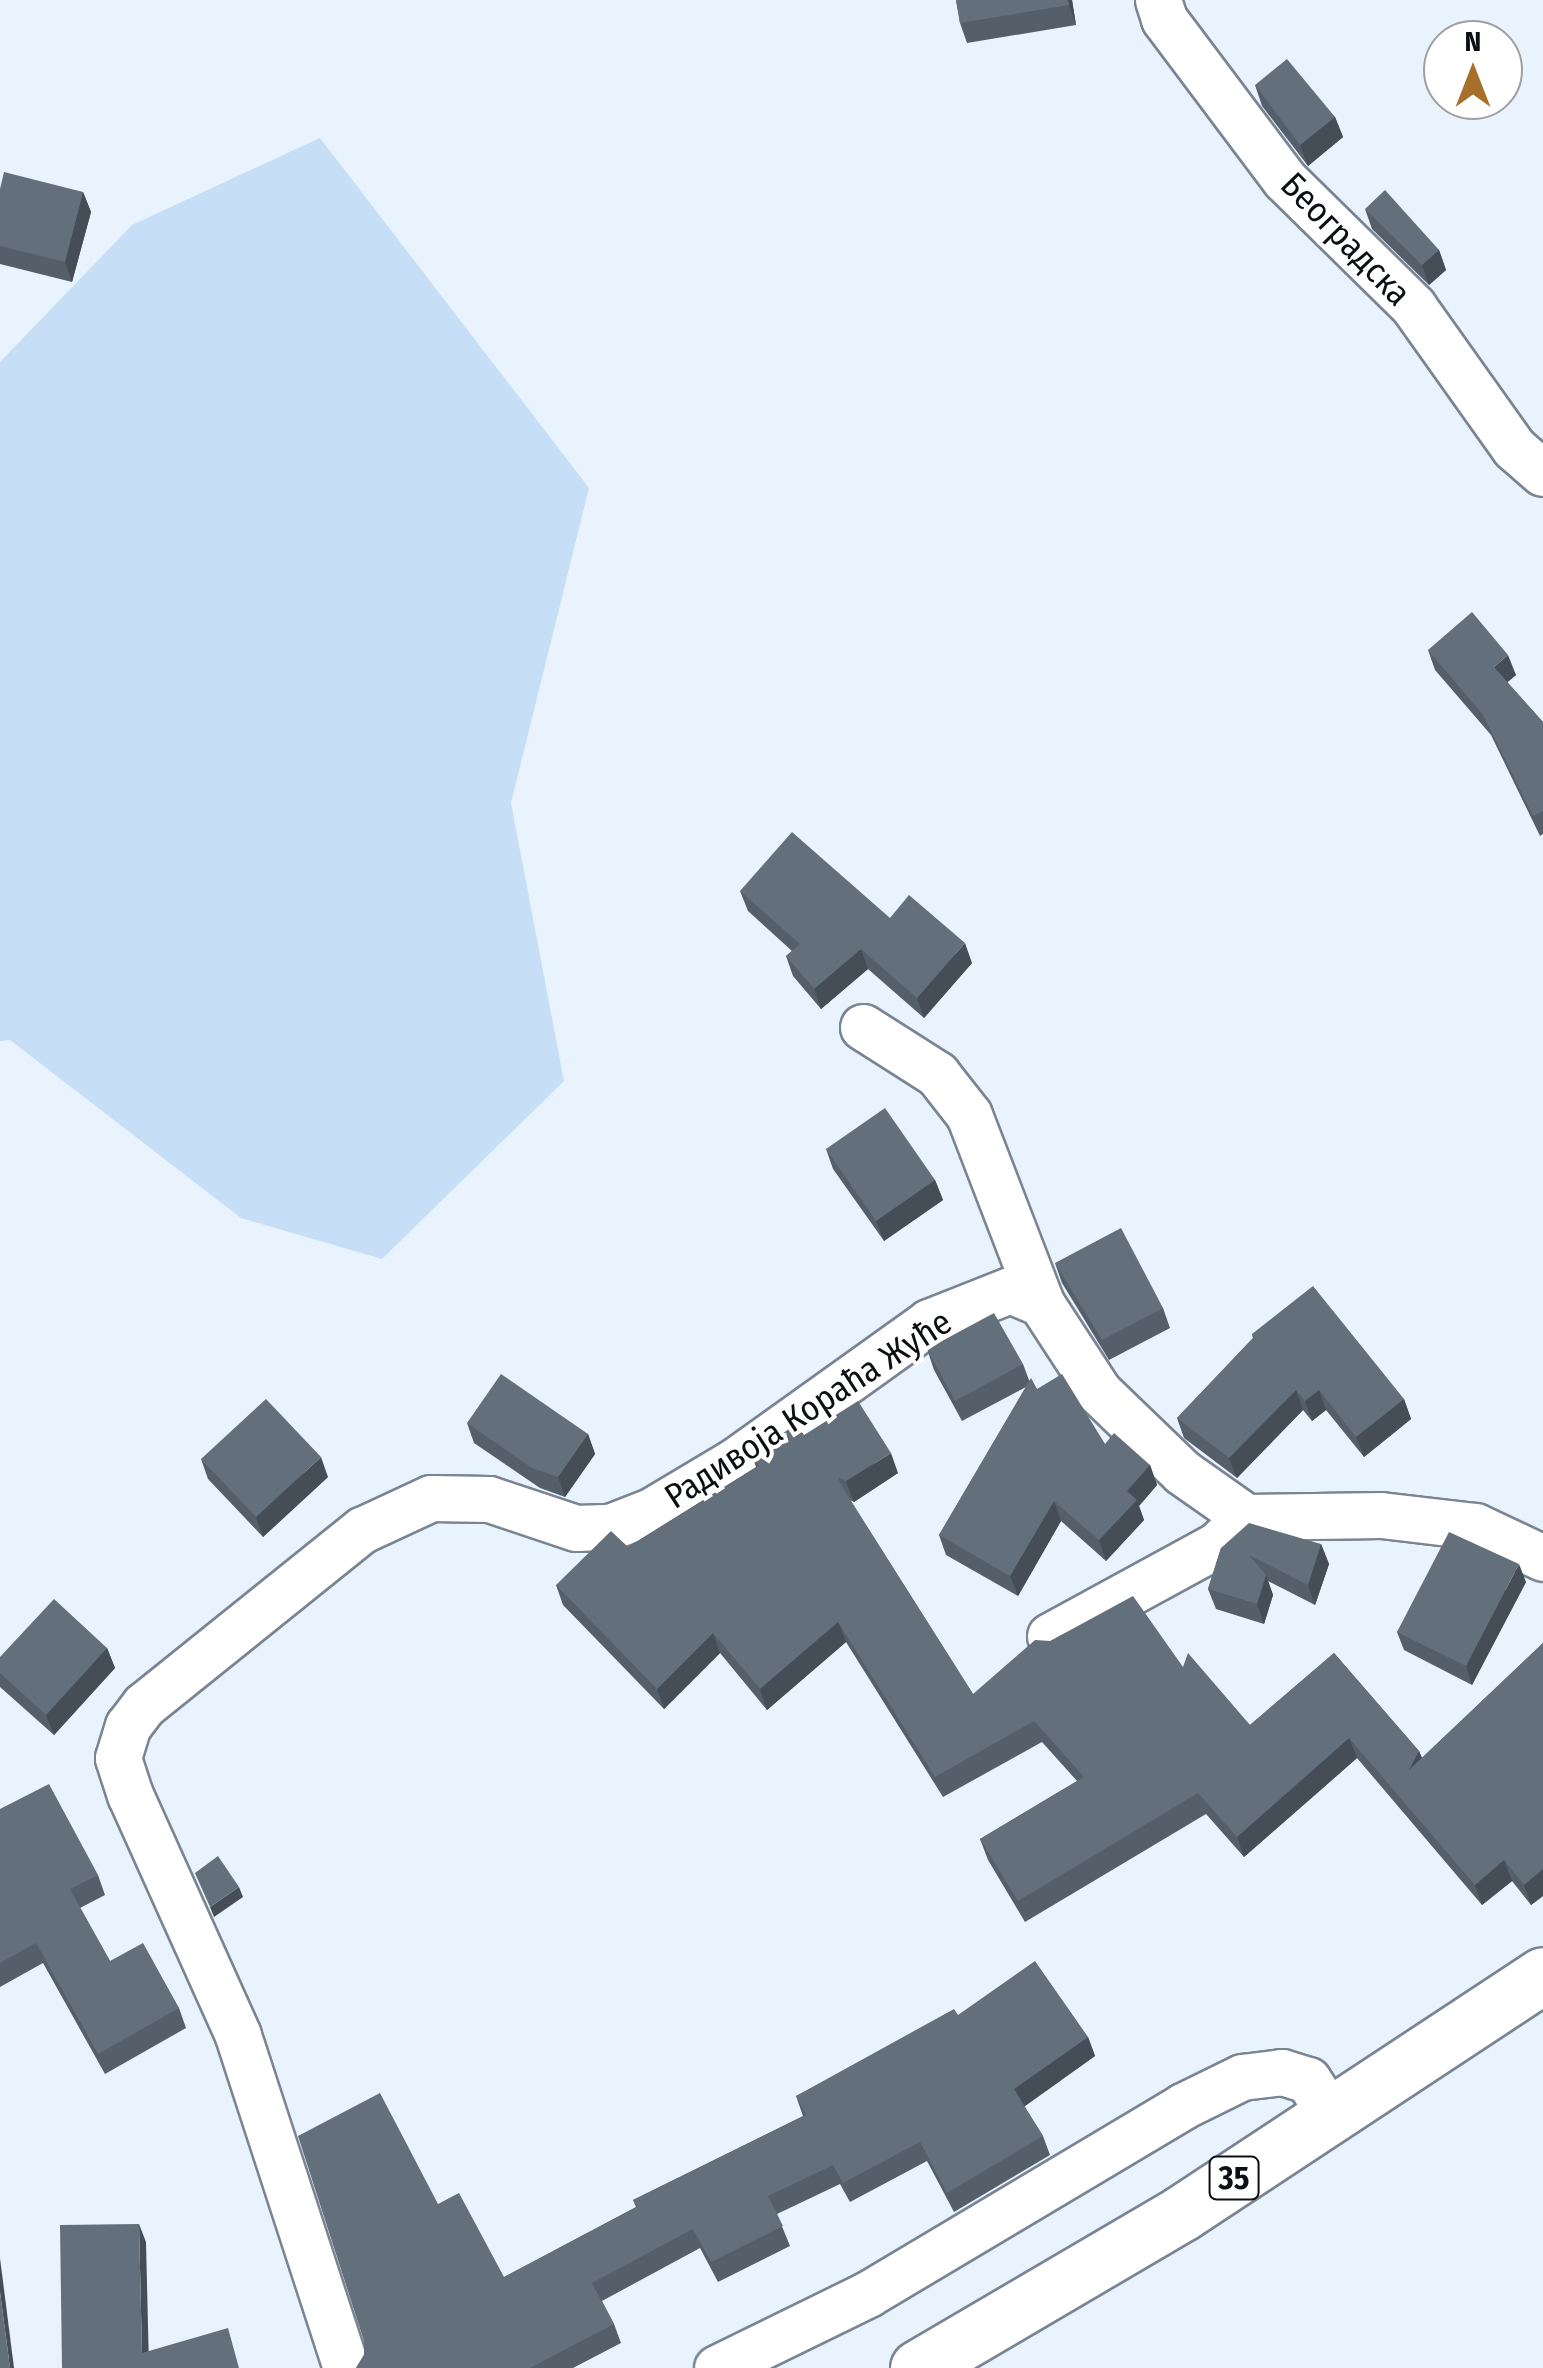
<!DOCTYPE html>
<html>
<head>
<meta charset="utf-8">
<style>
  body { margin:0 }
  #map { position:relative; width:1543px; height:2368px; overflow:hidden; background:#e8f3fe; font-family:"Fira Sans Condensed",sans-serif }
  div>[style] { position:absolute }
  .green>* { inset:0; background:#c6def6 }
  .roads { filter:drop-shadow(2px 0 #798592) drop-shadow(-2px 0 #798592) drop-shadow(0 2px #798592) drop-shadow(0 -2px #798592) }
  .minor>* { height:45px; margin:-22.5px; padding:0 22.5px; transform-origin:22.5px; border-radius:22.5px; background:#fff }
  .primary>* { height:55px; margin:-27.5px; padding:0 27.5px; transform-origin:27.5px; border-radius:27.5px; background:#fff }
  .wall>* { inset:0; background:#555f6a }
  .shaded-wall>* { inset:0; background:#454e56 }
  .building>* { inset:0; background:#636f7b }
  span { translate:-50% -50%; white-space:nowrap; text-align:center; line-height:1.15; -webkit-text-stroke:8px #fff; paint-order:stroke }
  .shield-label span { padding:2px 8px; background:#fff; border:2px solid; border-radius:8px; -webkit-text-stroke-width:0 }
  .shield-label { font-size:32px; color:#0c1015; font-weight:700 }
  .street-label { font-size:35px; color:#0c1015 }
  .north { position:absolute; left:1423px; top:20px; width:100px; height:100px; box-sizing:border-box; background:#fff; border:2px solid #9e9fa1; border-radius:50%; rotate:0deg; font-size:28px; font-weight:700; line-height:40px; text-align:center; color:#0c1015 }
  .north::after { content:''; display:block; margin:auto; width:35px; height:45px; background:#a66f2a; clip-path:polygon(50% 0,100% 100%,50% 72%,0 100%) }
</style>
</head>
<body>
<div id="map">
  <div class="green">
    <div style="clip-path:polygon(320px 138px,589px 488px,511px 803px,564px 1081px,382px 1259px,241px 1218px,10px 1040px,0 1041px,0 362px,132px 225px)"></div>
  </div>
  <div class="roads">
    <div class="minor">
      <div style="left:1158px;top:0;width:20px;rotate:72deg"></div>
      <div style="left:1164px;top:19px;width:201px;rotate:53.1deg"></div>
      <div style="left:1285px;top:180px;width:180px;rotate:44.5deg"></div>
      <div style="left:1413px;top:306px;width:174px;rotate:54.6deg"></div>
      <div style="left:1514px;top:448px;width:38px;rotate:41deg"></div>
      <div style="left:863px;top:1027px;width:88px;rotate:32.4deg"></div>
      <div style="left:937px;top:1074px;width:52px;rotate:52deg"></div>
      <div style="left:969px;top:1115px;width:201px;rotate:69deg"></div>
      <div style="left:1041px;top:1303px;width:106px;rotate:56.9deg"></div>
      <div style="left:1099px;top:1392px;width:115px;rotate:43.9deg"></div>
      <div style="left:1182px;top:1472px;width:78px;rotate:35.1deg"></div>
      <div style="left:1246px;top:1517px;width:135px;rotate:-0.8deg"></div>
      <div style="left:1381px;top:1515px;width:95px;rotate:6.7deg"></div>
      <div style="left:1475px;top:1526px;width:75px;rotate:25.2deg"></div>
      <div style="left:1050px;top:1636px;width:190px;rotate:-28.6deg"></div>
      <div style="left:1217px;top:1545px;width:40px;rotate:-44deg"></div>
      <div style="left:346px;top:2368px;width:350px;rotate:-108deg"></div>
      <div style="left:238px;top:2035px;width:263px;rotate:-114.2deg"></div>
      <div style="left:130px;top:1795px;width:39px;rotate:-108deg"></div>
      <div style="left:118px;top:1758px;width:34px;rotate:-73deg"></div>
      <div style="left:128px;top:1726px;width:26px;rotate:-53deg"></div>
      <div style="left:144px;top:1705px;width:280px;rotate:-38.8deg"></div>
      <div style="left:362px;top:1530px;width:76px;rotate:-24.9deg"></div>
      <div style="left:431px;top:1498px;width:58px;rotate:1deg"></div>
      <div style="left:489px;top:1499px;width:92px;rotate:18.4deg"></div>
      <div style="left:576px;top:1528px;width:34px;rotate:-2deg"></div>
      <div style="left:610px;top:1527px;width:44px;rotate:-21.3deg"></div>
      <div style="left:651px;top:1511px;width:98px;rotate:-30.8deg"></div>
      <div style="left:735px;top:1461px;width:239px;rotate:-35.6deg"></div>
      <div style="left:929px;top:1322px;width:87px;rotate:-21.6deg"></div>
      <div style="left:1010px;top:1290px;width:34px;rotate:23deg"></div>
      <div style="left:717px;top:2368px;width:168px;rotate:-26.1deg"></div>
      <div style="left:868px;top:2294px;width:367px;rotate:-30.8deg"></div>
      <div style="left:1183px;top:2106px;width:66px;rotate:-26.2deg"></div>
      <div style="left:1242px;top:2077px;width:40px;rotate:-7.1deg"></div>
      <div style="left:1282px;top:2072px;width:27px;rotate:17deg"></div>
      <div style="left:1308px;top:2080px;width:40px;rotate:57.1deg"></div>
    </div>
    <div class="primary">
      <div style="left:918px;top:2368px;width:306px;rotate:-30.4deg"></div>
      <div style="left:1182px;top:2213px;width:432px;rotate:-33.4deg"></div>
    </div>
  </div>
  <div class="wall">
    <div style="clip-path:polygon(956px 0,1072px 0,1076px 25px,967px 43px,960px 23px)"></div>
    <div style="clip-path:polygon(1255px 85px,1335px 117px,1343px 137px,1308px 166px,1262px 106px)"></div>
    <div style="clip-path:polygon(0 189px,83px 192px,91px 212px,72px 282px,0 264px)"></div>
    <div style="clip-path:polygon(1365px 209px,1439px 250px,1446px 270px,1429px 285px,1372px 229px)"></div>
    <div style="clip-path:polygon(1428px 650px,1516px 675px,1507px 682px,1543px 722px,1543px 834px,1540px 836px,1491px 735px,1435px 670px)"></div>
    <div style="clip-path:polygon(740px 891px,890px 918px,972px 963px,924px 1018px,868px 969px,821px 1009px,793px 976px,786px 956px,792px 951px,748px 911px)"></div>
    <div style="clip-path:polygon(826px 1149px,935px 1180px,943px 1200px,884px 1241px,833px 1169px)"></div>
    <div style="clip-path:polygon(1055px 1263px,1163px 1308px,1170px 1328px,1109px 1360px,1062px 1283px)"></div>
    <div style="clip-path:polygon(1252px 1334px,1404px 1399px,1411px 1419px,1364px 1457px,1326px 1410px,1312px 1421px,1303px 1410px,1237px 1478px,1184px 1438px,1177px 1418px,1253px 1338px)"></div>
    <div style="clip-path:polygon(927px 1349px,1023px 1364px,1029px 1380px,1037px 1389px,1105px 1444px,1150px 1465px,1157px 1485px,1139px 1506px,1144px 1520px,1106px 1561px,1061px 1521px,1018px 1596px,946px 1555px,939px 1535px,1026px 1387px,962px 1421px,934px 1370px)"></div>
    <div style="clip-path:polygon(467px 1423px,588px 1434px,595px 1454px,565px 1497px,540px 1488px,474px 1443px)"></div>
    <div style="clip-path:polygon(804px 1435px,898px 1473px,854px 1502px,850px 1500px,973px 1694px,1183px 1667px,1250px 1725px,1334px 1653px,1419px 1751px,1422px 1758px,1543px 1643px,1543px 1896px,1531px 1905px,1512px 1881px,1482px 1905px,1357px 1758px,1244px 1857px,1206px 1814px,1025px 1922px,988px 1860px,980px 1839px,1077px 1781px,1042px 1742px,943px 1797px,846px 1642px,767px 1710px,720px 1653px,664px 1709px,563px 1605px,556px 1585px,628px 1547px,756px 1467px,752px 1455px)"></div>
    <div style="clip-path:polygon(201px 1459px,328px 1477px,263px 1537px,208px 1479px)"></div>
    <div style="clip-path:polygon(1321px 1544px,1329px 1564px,1315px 1605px,1268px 1581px,1273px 1595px,1264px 1624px,1216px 1609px,1208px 1589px,1221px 1548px)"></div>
    <div style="clip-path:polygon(1526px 1582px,1472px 1685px,1404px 1650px,1397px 1632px)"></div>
    <div style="clip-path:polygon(107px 1648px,115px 1668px,54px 1735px,0 1687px,0 1657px)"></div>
    <div style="clip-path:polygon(0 1809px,98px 1875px,105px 1895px,80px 1908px,110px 1961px,179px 2008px,186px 2028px,105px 2074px,43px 1963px,0 1987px)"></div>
    <div style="clip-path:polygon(958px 2015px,1088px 2037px,1095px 2056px,1024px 2106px,1043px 2136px,1050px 2155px,954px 2212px,927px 2161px,850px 2202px,840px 2184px,777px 2214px,790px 2246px,718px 2282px,700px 2248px,602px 2301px,614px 2324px,621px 2343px,573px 2368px,356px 2368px,364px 2355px,504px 2277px,636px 2207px,633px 2200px,803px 2116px,796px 2096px)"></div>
  </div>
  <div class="shaded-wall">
    <div style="clip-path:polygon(1068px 0,1072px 0,1076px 25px,1069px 5px)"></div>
    <div style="clip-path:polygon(1335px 117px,1343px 137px,1308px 166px,1300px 145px)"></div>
    <div style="clip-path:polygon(83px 192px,91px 212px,72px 282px,65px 262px)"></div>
    <div style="clip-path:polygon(1439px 250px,1446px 270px,1429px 285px,1422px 265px)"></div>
    <div style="clip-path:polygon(1508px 655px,1516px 675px,1502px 687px,1494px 667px)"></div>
    <div style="clip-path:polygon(965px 943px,972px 963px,924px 1018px,917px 998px)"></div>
    <div style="clip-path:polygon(861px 949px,868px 969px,821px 1009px,814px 989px)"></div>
    <div style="clip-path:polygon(935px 1180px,943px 1200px,884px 1241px,876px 1221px)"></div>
    <div style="clip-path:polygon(1296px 1390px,1303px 1410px,1237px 1478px,1229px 1458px)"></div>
    <div style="clip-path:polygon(1319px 1390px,1326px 1410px,1312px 1421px,1305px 1401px)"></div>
    <div style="clip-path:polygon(1404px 1399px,1411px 1419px,1364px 1457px,1356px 1437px)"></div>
    <div style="clip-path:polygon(588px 1434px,595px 1454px,565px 1497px,558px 1477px)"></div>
    <div style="clip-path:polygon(891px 1453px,898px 1473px,854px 1502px,846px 1481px)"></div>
    <div style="clip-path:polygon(321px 1457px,328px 1477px,263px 1537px,256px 1517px)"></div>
    <div style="clip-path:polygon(1150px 1465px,1157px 1485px,1139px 1506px,1144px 1520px,1106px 1561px,1099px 1540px,1127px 1491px)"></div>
    <div style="clip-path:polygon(1054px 1501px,1061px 1521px,1018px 1596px,1010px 1576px)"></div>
    <div style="clip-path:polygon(1321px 1544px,1329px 1564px,1315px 1605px,1308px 1585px)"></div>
    <div style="clip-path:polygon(1519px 1564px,1526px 1582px,1472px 1685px,1466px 1666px)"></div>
    <div style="clip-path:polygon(1266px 1575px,1273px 1595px,1264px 1624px,1257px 1604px)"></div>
    <div style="clip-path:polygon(838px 1622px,846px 1642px,767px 1710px,760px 1689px)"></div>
    <div style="clip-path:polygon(713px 1633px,720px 1653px,664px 1709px,657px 1689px)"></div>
    <div style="clip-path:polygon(107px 1648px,115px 1668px,54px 1735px,46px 1715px)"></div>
    <div style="clip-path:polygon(1349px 1738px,1357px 1758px,1244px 1857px,1237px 1837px)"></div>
    <div style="clip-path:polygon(1419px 1751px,1427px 1771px,1409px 1770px)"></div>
    <div style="clip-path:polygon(1504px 1860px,1512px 1881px,1482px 1905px,1475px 1885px)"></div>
    <div style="clip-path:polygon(1543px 1869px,1543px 1896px,1531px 1905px,1524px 1885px)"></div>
    <div style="clip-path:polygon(239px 1887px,243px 1897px,214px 1917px,210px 1907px)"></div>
    <div style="clip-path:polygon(1088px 2037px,1095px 2056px,1021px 2109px,1014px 2089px)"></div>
    <div style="clip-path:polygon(139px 2224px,146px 2242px,149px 2368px,142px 2353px)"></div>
    <div style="clip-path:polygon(0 2258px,14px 2368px,10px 2368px,0 2292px)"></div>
  </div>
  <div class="building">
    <div style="clip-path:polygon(956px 0,1068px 0,1069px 5px,960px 23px)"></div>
    <div style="clip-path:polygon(1287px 59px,1335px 117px,1300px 145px,1255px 85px)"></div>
    <div style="clip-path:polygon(4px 172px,83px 192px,65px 262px,0 246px,0 189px)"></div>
    <div style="clip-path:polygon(1385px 190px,1439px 250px,1422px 265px,1365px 209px)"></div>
    <div style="clip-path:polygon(1472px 612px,1508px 655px,1494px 667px,1543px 722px,1543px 811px,1533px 816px,1483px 715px,1428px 650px)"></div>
    <div style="clip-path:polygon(792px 832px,890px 918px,909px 895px,965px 943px,917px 998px,861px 949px,814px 989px,786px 956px,800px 944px,740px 891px)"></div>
    <div style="clip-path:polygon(885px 1108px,935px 1180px,876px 1221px,826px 1149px)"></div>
    <div style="clip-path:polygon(1121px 1228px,1163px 1308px,1102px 1340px,1055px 1263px)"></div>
    <div style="clip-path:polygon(1313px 1286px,1404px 1399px,1356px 1437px,1319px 1390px,1305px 1401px,1296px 1390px,1229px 1458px,1177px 1418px,1254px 1337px,1252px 1334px)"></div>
    <div style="clip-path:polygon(994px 1313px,1023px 1364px,955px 1401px,927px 1349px)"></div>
    <div style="clip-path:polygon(501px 1374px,588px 1434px,558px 1477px,532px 1468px,467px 1423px)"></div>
    <div style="clip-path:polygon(1062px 1374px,1105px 1444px,1114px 1433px,1150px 1465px,1127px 1491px,1137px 1500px,1099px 1540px,1054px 1501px,1010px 1576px,939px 1535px,1031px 1378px,1037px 1389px)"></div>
    <div style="clip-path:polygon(266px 1399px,321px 1457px,256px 1517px,201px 1459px)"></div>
    <div style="clip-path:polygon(858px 1401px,891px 1453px,846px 1481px,838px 1477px,841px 1485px,973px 1694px,1035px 1640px,1050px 1641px,1133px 1596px,1183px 1667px,1188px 1653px,1250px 1725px,1334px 1653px,1419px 1751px,1409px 1770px,1543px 1643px,1543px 1869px,1524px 1885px,1504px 1860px,1475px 1885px,1349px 1738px,1237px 1837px,1198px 1793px,1018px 1901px,980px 1839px,1084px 1777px,1034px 1721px,935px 1777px,838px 1622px,760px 1689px,713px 1633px,657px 1689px,556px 1585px,611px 1531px,628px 1547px,759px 1466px,752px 1455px,796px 1424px,804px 1435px)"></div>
    <div style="clip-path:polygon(1249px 1523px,1321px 1544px,1308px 1585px,1249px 1555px,1266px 1575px,1257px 1604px,1208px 1589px,1221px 1548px)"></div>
    <div style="clip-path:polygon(1449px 1532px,1519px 1564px,1466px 1666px,1397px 1632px)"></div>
    <div style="clip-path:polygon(54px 1599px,107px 1648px,46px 1715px,0 1673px,0 1657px)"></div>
    <div style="clip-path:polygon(49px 1784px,98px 1875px,70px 1889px,110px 1961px,143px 1943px,179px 2008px,98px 2054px,36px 1943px,0 1963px,0 1809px)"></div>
    <div style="clip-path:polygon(218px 1856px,239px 1887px,210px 1907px,195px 1873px)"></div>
    <div style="clip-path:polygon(1035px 1961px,1088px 2037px,1014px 2089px,1043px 2136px,947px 2193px,920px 2142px,843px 2183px,833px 2165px,768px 2196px,783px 2226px,711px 2262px,693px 2229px,592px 2283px,614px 2324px,530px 2368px,356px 2368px,364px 2355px,364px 2341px,298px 2136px,380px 2093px,438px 2204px,459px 2193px,504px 2277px,637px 2207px,633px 2200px,806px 2115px,796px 2096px,954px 2009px,958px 2015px)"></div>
    <div style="clip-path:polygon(139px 2224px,142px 2353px,228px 2328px,239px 2368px,62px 2368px,60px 2225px)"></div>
    <div style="clip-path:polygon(0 2292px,10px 2368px,0 2368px)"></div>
  </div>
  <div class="shield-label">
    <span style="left:1234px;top:2178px">35</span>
  </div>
  <div class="street-label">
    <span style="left:1346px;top:239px;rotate:46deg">Београдска</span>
    <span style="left:808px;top:1409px;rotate:-33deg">Радивоја Кораћа Жуће</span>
  </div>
  <div class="north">N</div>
</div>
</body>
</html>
